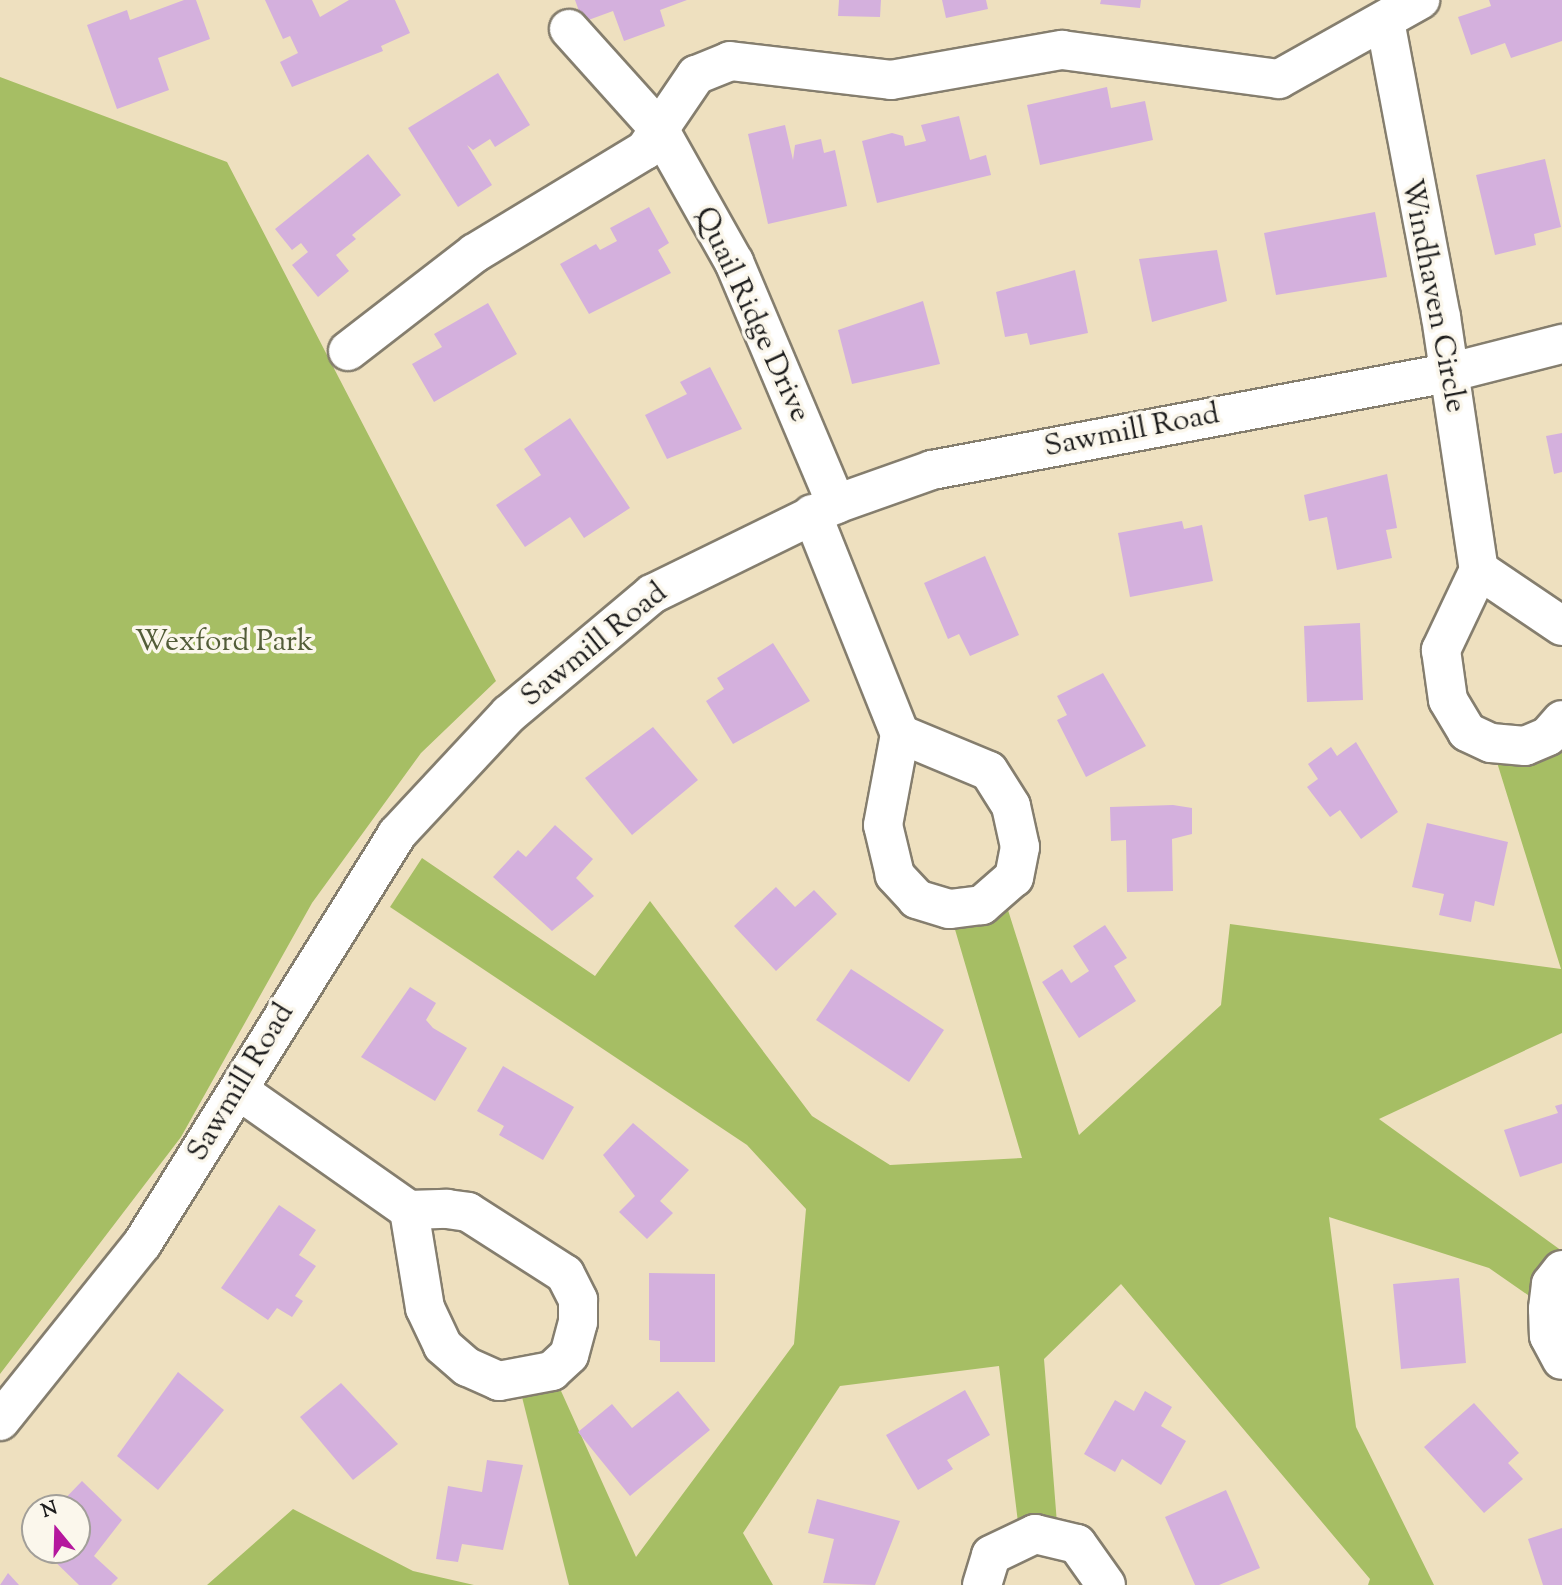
<!DOCTYPE html>
<html>
<head>
<meta charset="utf-8">
<style>
  body { margin:0 }
  #map { position:relative; width:1562px; height:1585px; overflow:hidden; background:#eee0bf; font-family:"Sorts Mill Goudy",serif }
  div>[style] { position:absolute }
  .green>* { inset:0; background:#a6be64 }
  .building>* { inset:0; background:#d4b0dd }
  .roads { filter:drop-shadow(2px 0 #857e6e) drop-shadow(-2px 0 #857e6e) drop-shadow(0 2px #857e6e) drop-shadow(0 -2px #857e6e) }
  .minor>* { height:38px; margin:-19px; padding:0 19px; transform-origin:19px; border-radius:19px; background:#fff }
  span { translate:-50% -50%; white-space:nowrap; text-align:center; line-height:1.15; -webkit-text-stroke:7px #fbf7ec; paint-order:stroke }
  .street-label { font-size:30px; color:#1c1c1c }
  .park-label { font-size:30px; color:#535d39 }
  .north { position:absolute; left:21px; top:1494px; width:70px; height:70px; box-sizing:border-box; background:#fbf7ec; border:2px solid #a29f99; border-radius:50%; rotate:341deg; font-size:19px; font-weight:700; line-height:28px; text-align:center; color:#1c1c1c }
  .north::after { content:''; display:block; margin:auto; width:24px; height:32px; background:#b5179e; clip-path:polygon(50% 0,100% 100%,50% 72%,0 100%) }
</style>
</head>
<body>
<div id="map">
  <div class="green">
    <div style="clip-path:polygon(0 77px,227px 162px,496px 681px,421px 753px,312px 903px,181px 1137px,0 1374px)"></div>
    <div style="clip-path:polygon(1562px 720px,1562px 1033px,1379px 1119px,1562px 1251px,1548px 1309px,1489px 1268px,1329px 1217px,1356px 1427px,1434px 1585px,1368px 1585px,1370px 1579px,1121px 1284px,1044px 1359px,1058px 1536px,1020px 1539px,999px 1366px,840px 1386px,743px 1533px,773px 1585px,569px 1585px,518px 1381px,552px 1371px,636px 1557px,794px 1344px,806px 1209px,747px 1145px,390px 907px,422px 858px,595px 976px,650px 901px,812px 1116px,890px 1165px,1022px 1158px,949px 909px,1002px 891px,1079px 1135px,1221px 1005px,1230px 924px,1561px 969px,1491px 743px)"></div>
    <div style="clip-path:polygon(293px 1509px,413px 1571px,474px 1585px,207px 1585px)"></div>
  </div>
  <div class="building">
    <div style="clip-path:polygon(184px 0,196px 0,210px 39px,158px 58px,169px 90px,117px 109px,87px 25px,127px 10px,130px 20px)"></div>
    <div style="clip-path:polygon(265px 0,312px 0,320px 17px,349px 0,395px 0,410px 33px,381px 46px,383px 51px,292px 87px,280px 62px,298px 53px,290px 36px,283px 39px)"></div>
    <div style="clip-path:polygon(575px 0,687px 0,660px 10px,665px 26px,624px 41px,613px 11px,583px 22px)"></div>
    <div style="clip-path:polygon(839px 0,881px 0,880px 17px,838px 16px)"></div>
    <div style="clip-path:polygon(942px 0,986px 0,988px 9px,946px 18px)"></div>
    <div style="clip-path:polygon(1101px 0,1141px 0,1140px 8px,1100px 4px)"></div>
    <div style="clip-path:polygon(1489px 0,1562px 0,1562px 41px,1511px 58px,1505px 43px,1471px 55px,1458px 17px,1491px 6px)"></div>
    <div style="clip-path:polygon(498px 73px,530px 125px,495px 147px,490px 139px,473px 150px,467px 145px,492px 185px,458px 207px,408px 128px)"></div>
    <div style="clip-path:polygon(1107px 87px,1111px 108px,1145px 101px,1153px 140px,1040px 165px,1027px 105px)"></div>
    <div style="clip-path:polygon(959px 116px,970px 160px,986px 155px,991px 175px,877px 203px,862px 141px,892px 133px,903px 136px,905px 146px,926px 141px,921px 125px)"></div>
    <div style="clip-path:polygon(785px 125px,793px 160px,795px 145px,821px 139px,824px 153px,835px 150px,847px 206px,768px 224px,748px 134px)"></div>
    <div style="clip-path:polygon(368px 154px,401px 195px,352px 235px,356px 239px,336px 255px,349px 271px,318px 297px,292px 265px,308px 252px,301px 243px,292px 250px,275px 229px)"></div>
    <div style="clip-path:polygon(1545px 159px,1561px 227px,1534px 234px,1536px 245px,1495px 255px,1476px 175px)"></div>
    <div style="clip-path:polygon(649px 207px,669px 243px,658px 250px,671px 273px,589px 314px,560px 264px,596px 244px,600px 250px,617px 241px,610px 228px)"></div>
    <div style="clip-path:polygon(1375px 212px,1387px 277px,1276px 295px,1264px 233px)"></div>
    <div style="clip-path:polygon(1217px 250px,1227px 301px,1152px 322px,1139px 259px)"></div>
    <div style="clip-path:polygon(1075px 270px,1088px 333px,1030px 345px,1027px 333px,1005px 337px,996px 292px)"></div>
    <div style="clip-path:polygon(923px 301px,940px 364px,852px 384px,838px 330px)"></div>
    <div style="clip-path:polygon(488px 303px,517px 354px,434px 402px,412px 364px,442px 347px,434px 334px)"></div>
    <div style="clip-path:polygon(710px 367px,742px 429px,667px 459px,645px 415px,687px 394px,680px 382px)"></div>
    <div style="clip-path:polygon(570px 418px,630px 508px,584px 538px,570px 517px,525px 547px,496px 505px,541px 475px,524px 449px)"></div>
    <div style="clip-path:polygon(1562px 433px,1562px 472px,1554px 474px,1546px 436px)"></div>
    <div style="clip-path:polygon(1387px 474px,1397px 528px,1386px 530px,1392px 558px,1337px 570px,1327px 517px,1309px 521px,1304px 495px)"></div>
    <div style="clip-path:polygon(1182px 521px,1184px 529px,1202px 525px,1213px 581px,1130px 597px,1118px 533px)"></div>
    <div style="clip-path:polygon(985px 556px,1019px 635px,970px 656px,959px 634px,948px 639px,924px 583px)"></div>
    <div style="clip-path:polygon(1360px 623px,1363px 700px,1307px 702px,1304px 626px)"></div>
    <div style="clip-path:polygon(773px 643px,810px 701px,733px 744px,706px 701px,724px 689px,717px 678px)"></div>
    <div style="clip-path:polygon(1103px 673px,1146px 746px,1086px 777px,1057px 720px,1067px 715px,1057px 696px)"></div>
    <div style="clip-path:polygon(653px 727px,698px 780px,632px 835px,585px 778px)"></div>
    <div style="clip-path:polygon(1356px 742px,1398px 812px,1361px 839px,1340px 810px,1330px 817px,1307px 787px,1318px 779px,1308px 764px,1331px 747px,1337px 756px)"></div>
    <div style="clip-path:polygon(1173px 805px,1192px 808px,1192px 834px,1172px 839px,1173px 891px,1127px 892px,1126px 840px,1111px 841px,1110px 807px)"></div>
    <div style="clip-path:polygon(1427px 823px,1508px 842px,1494px 906px,1475px 901px,1471px 922px,1439px 915px,1444px 894px,1412px 887px)"></div>
    <div style="clip-path:polygon(555px 825px,593px 859px,576px 878px,594px 896px,552px 931px,493px 877px,518px 850px,526px 857px)"></div>
    <div style="clip-path:polygon(776px 887px,795px 907px,814px 890px,837px 914px,776px 971px,734px 926px)"></div>
    <div style="clip-path:polygon(1105px 925px,1127px 958px,1114px 966px,1136px 1001px,1079px 1038px,1042px 982px,1062px 969px,1071px 983px,1089px 971px,1073px 946px)"></div>
    <div style="clip-path:polygon(851px 969px,944px 1030px,909px 1082px,816px 1020px)"></div>
    <div style="clip-path:polygon(410px 987px,436px 1003px,426px 1020px,433px 1028px,467px 1048px,435px 1101px,361px 1057px)"></div>
    <div style="clip-path:polygon(503px 1066px,574px 1107px,543px 1160px,499px 1135px,504px 1126px,477px 1111px)"></div>
    <div style="clip-path:polygon(1562px 1104px,1562px 1163px,1520px 1177px,1504px 1130px,1558px 1113px,1555px 1106px)"></div>
    <div style="clip-path:polygon(633px 1123px,689px 1170px,660px 1201px,673px 1213px,647px 1239px,619px 1212px,635px 1196px,603px 1155px)"></div>
    <div style="clip-path:polygon(279px 1205px,316px 1230px,299px 1255px,316px 1266px,295px 1296px,303px 1301px,292px 1317px,277px 1308px,268px 1320px,221px 1288px)"></div>
    <div style="clip-path:polygon(649px 1273px,715px 1274px,715px 1362px,660px 1362px,660px 1341px,649px 1340px)"></div>
    <div style="clip-path:polygon(1459px 1278px,1466px 1363px,1401px 1369px,1393px 1284px)"></div>
    <div style="clip-path:polygon(178px 1372px,224px 1410px,158px 1490px,117px 1456px)"></div>
    <div style="clip-path:polygon(341px 1383px,398px 1444px,353px 1480px,300px 1417px)"></div>
    <div style="clip-path:polygon(965px 1390px,990px 1435px,947px 1460px,953px 1469px,918px 1490px,886px 1435px)"></div>
    <div style="clip-path:polygon(678px 1391px,710px 1430px,630px 1496px,578px 1432px,612px 1404px,632px 1428px)"></div>
    <div style="clip-path:polygon(1145px 1391px,1172px 1407px,1161px 1426px,1186px 1441px,1161px 1485px,1122px 1459px,1115px 1472px,1084px 1454px,1115px 1400px,1134px 1411px)"></div>
    <div style="clip-path:polygon(1474px 1403px,1519px 1453px,1508px 1463px,1523px 1479px,1484px 1513px,1424px 1447px)"></div>
    <div style="clip-path:polygon(487px 1460px,523px 1465px,503px 1550px,462px 1544px,458px 1562px,436px 1559px,448px 1486px,482px 1492px)"></div>
    <div style="clip-path:polygon(82px 1481px,122px 1520px,94px 1556px,118px 1578px,111px 1585px,79px 1585px,43px 1550px,77px 1550px,77px 1508px,56px 1508px)"></div>
    <div style="clip-path:polygon(1226px 1490px,1260px 1568px,1219px 1585px,1195px 1585px,1165px 1517px)"></div>
    <div style="clip-path:polygon(817px 1499px,900px 1521px,875px 1585px,823px 1583px,834px 1539px,808px 1533px)"></div>
    <div style="clip-path:polygon(1562px 1528px,1562px 1585px,1543px 1585px,1528px 1539px)"></div>
    <div style="clip-path:polygon(8px 1573px,19px 1585px,0 1585px)"></div>
  </div>
  <div class="roads">
    <div class="minor">
      <div style="left:1385px;top:21px;width:301px;rotate:79.3deg"></div>
      <div style="left:1441px;top:317px;width:256px;rotate:81.5deg"></div>
      <div style="left:569px;top:29px;width:135px;rotate:48deg"></div>
      <div style="left:659px;top:129px;width:153px;rotate:60.6deg"></div>
      <div style="left:734px;top:262px;width:263px;rotate:67.1deg"></div>
      <div style="left:348px;top:351px;width:160px;rotate:-37.7deg"></div>
      <div style="left:475px;top:253px;width:199px;rotate:-31.2deg"></div>
      <div style="left:645px;top:150px;width:91px;rotate:-55.8deg"></div>
      <div style="left:696px;top:75px;width:37px;rotate:-22deg"></div>
      <div style="left:730px;top:61px;width:162px;rotate:6.7deg"></div>
      <div style="left:891px;top:80px;width:174px;rotate:-10deg"></div>
      <div style="left:1062px;top:50px;width:219px;rotate:7.6deg"></div>
      <div style="left:1279px;top:79px;width:162px;rotate:-29.3deg"></div>
      <div style="left:812px;top:514px;width:237px;rotate:68.2deg"></div>
      <div style="left:1562px;top:626px;width:100px;rotate:-146deg"></div>
      <div style="left:1479px;top:570px;width:89px;rotate:115.4deg"></div>
      <div style="left:1441px;top:650px;width:50px;rotate:82deg"></div>
      <div style="left:1448px;top:700px;width:37px;rotate:59deg"></div>
      <div style="left:1467px;top:732px;width:26px;rotate:25deg"></div>
      <div style="left:1491px;top:743px;width:34px;rotate:5deg"></div>
      <div style="left:1525px;top:746px;width:25px;rotate:-23deg"></div>
      <div style="left:1548px;top:736px;width:21px;rotate:-49deg"></div>
      <div style="left:900px;top:734px;width:96px;rotate:22.6deg"></div>
      <div style="left:989px;top:771px;width:41px;rotate:57.8deg"></div>
      <div style="left:1011px;top:806px;width:42px;rotate:77.6deg"></div>
      <div style="left:1020px;top:847px;width:31px;rotate:101deg"></div>
      <div style="left:1014px;top:877px;width:43px;rotate:138.8deg"></div>
      <div style="left:982px;top:905px;width:33px;rotate:173deg"></div>
      <div style="left:949px;top:909px;width:34px;rotate:-163deg"></div>
      <div style="left:917px;top:899px;width:33px;rotate:-133deg"></div>
      <div style="left:895px;top:875px;width:51px;rotate:-103.5deg"></div>
      <div style="left:883px;top:825px;width:93px;rotate:-79.4deg"></div>
      <div style="left:241px;top:1092px;width:205px;rotate:35.1deg"></div>
      <div style="left:447px;top:1209px;width:21px;rotate:8deg"></div>
      <div style="left:468px;top:1212px;width:115px;rotate:32.6deg"></div>
      <div style="left:565px;top:1274px;width:29px;rotate:63deg"></div>
      <div style="left:578px;top:1300px;width:22px;rotate:90deg"></div>
      <div style="left:578px;top:1322px;width:34px;rotate:105deg"></div>
      <div style="left:569px;top:1355px;width:23px;rotate:137deg"></div>
      <div style="left:552px;top:1371px;width:54px;rotate:169.3deg"></div>
      <div style="left:499px;top:1381px;width:35px;rotate:-156deg"></div>
      <div style="left:467px;top:1367px;width:32px;rotate:-139deg"></div>
      <div style="left:443px;top:1346px;width:42px;rotate:-115.3deg"></div>
      <div style="left:425px;top:1308px;width:99px;rotate:-99.3deg"></div>
      <div style="left:409px;top:1210px;width:38px;rotate:-2deg"></div>
      <div style="left:1562px;top:1270px;width:18px;rotate:128deg"></div>
      <div style="left:1551px;top:1284px;width:25px;rotate:97deg"></div>
      <div style="left:1548px;top:1309px;width:27px;rotate:88deg"></div>
      <div style="left:1549px;top:1336px;width:27px;rotate:62deg"></div>
      <div style="left:0;top:1421px;width:227px;rotate:-51.3deg"></div>
      <div style="left:142px;top:1244px;width:483px;rotate:-58.1deg"></div>
      <div style="left:397px;top:834px;width:164px;rotate:-47deg"></div>
      <div style="left:509px;top:714px;width:187px;rotate:-40deg"></div>
      <div style="left:652px;top:594px;width:205px;rotate:-26.1deg"></div>
      <div style="left:836px;top:504px;width:102px;rotate:-19.5deg"></div>
      <div style="left:932px;top:470px;width:525px;rotate:-10.65deg"></div>
      <div style="left:1448px;top:373px;width:118px;rotate:-14.3deg"></div>
      <div style="left:982px;top:1585px;width:31px;rotate:-73deg"></div>
      <div style="left:991px;top:1555px;width:49px;rotate:-25.5deg"></div>
      <div style="left:1035px;top:1534px;width:43px;rotate:13.4deg"></div>
      <div style="left:1077px;top:1544px;width:50px;rotate:54.7deg"></div>
    </div>
  </div>
  <div class="street-label">
    <span style="left:1432px;top:296px;rotate:79deg">Windhaven Circle</span>
    <span style="left:751px;top:315px;rotate:65deg">Quail Ridge Drive</span>
    <span style="left:1132px;top:432px;rotate:-11deg">Sawmill Road</span>
    <span style="left:595px;top:646px;rotate:-39deg">Sawmill Road</span>
    <span style="left:242px;top:1083px;rotate:-59deg">Sawmill Road</span>
  </div>
  <div class="park-label">
    <span style="left:224px;top:643px">Wexford Park</span>
  </div>
  <div class="north">N</div>
</div>
</body>
</html>
